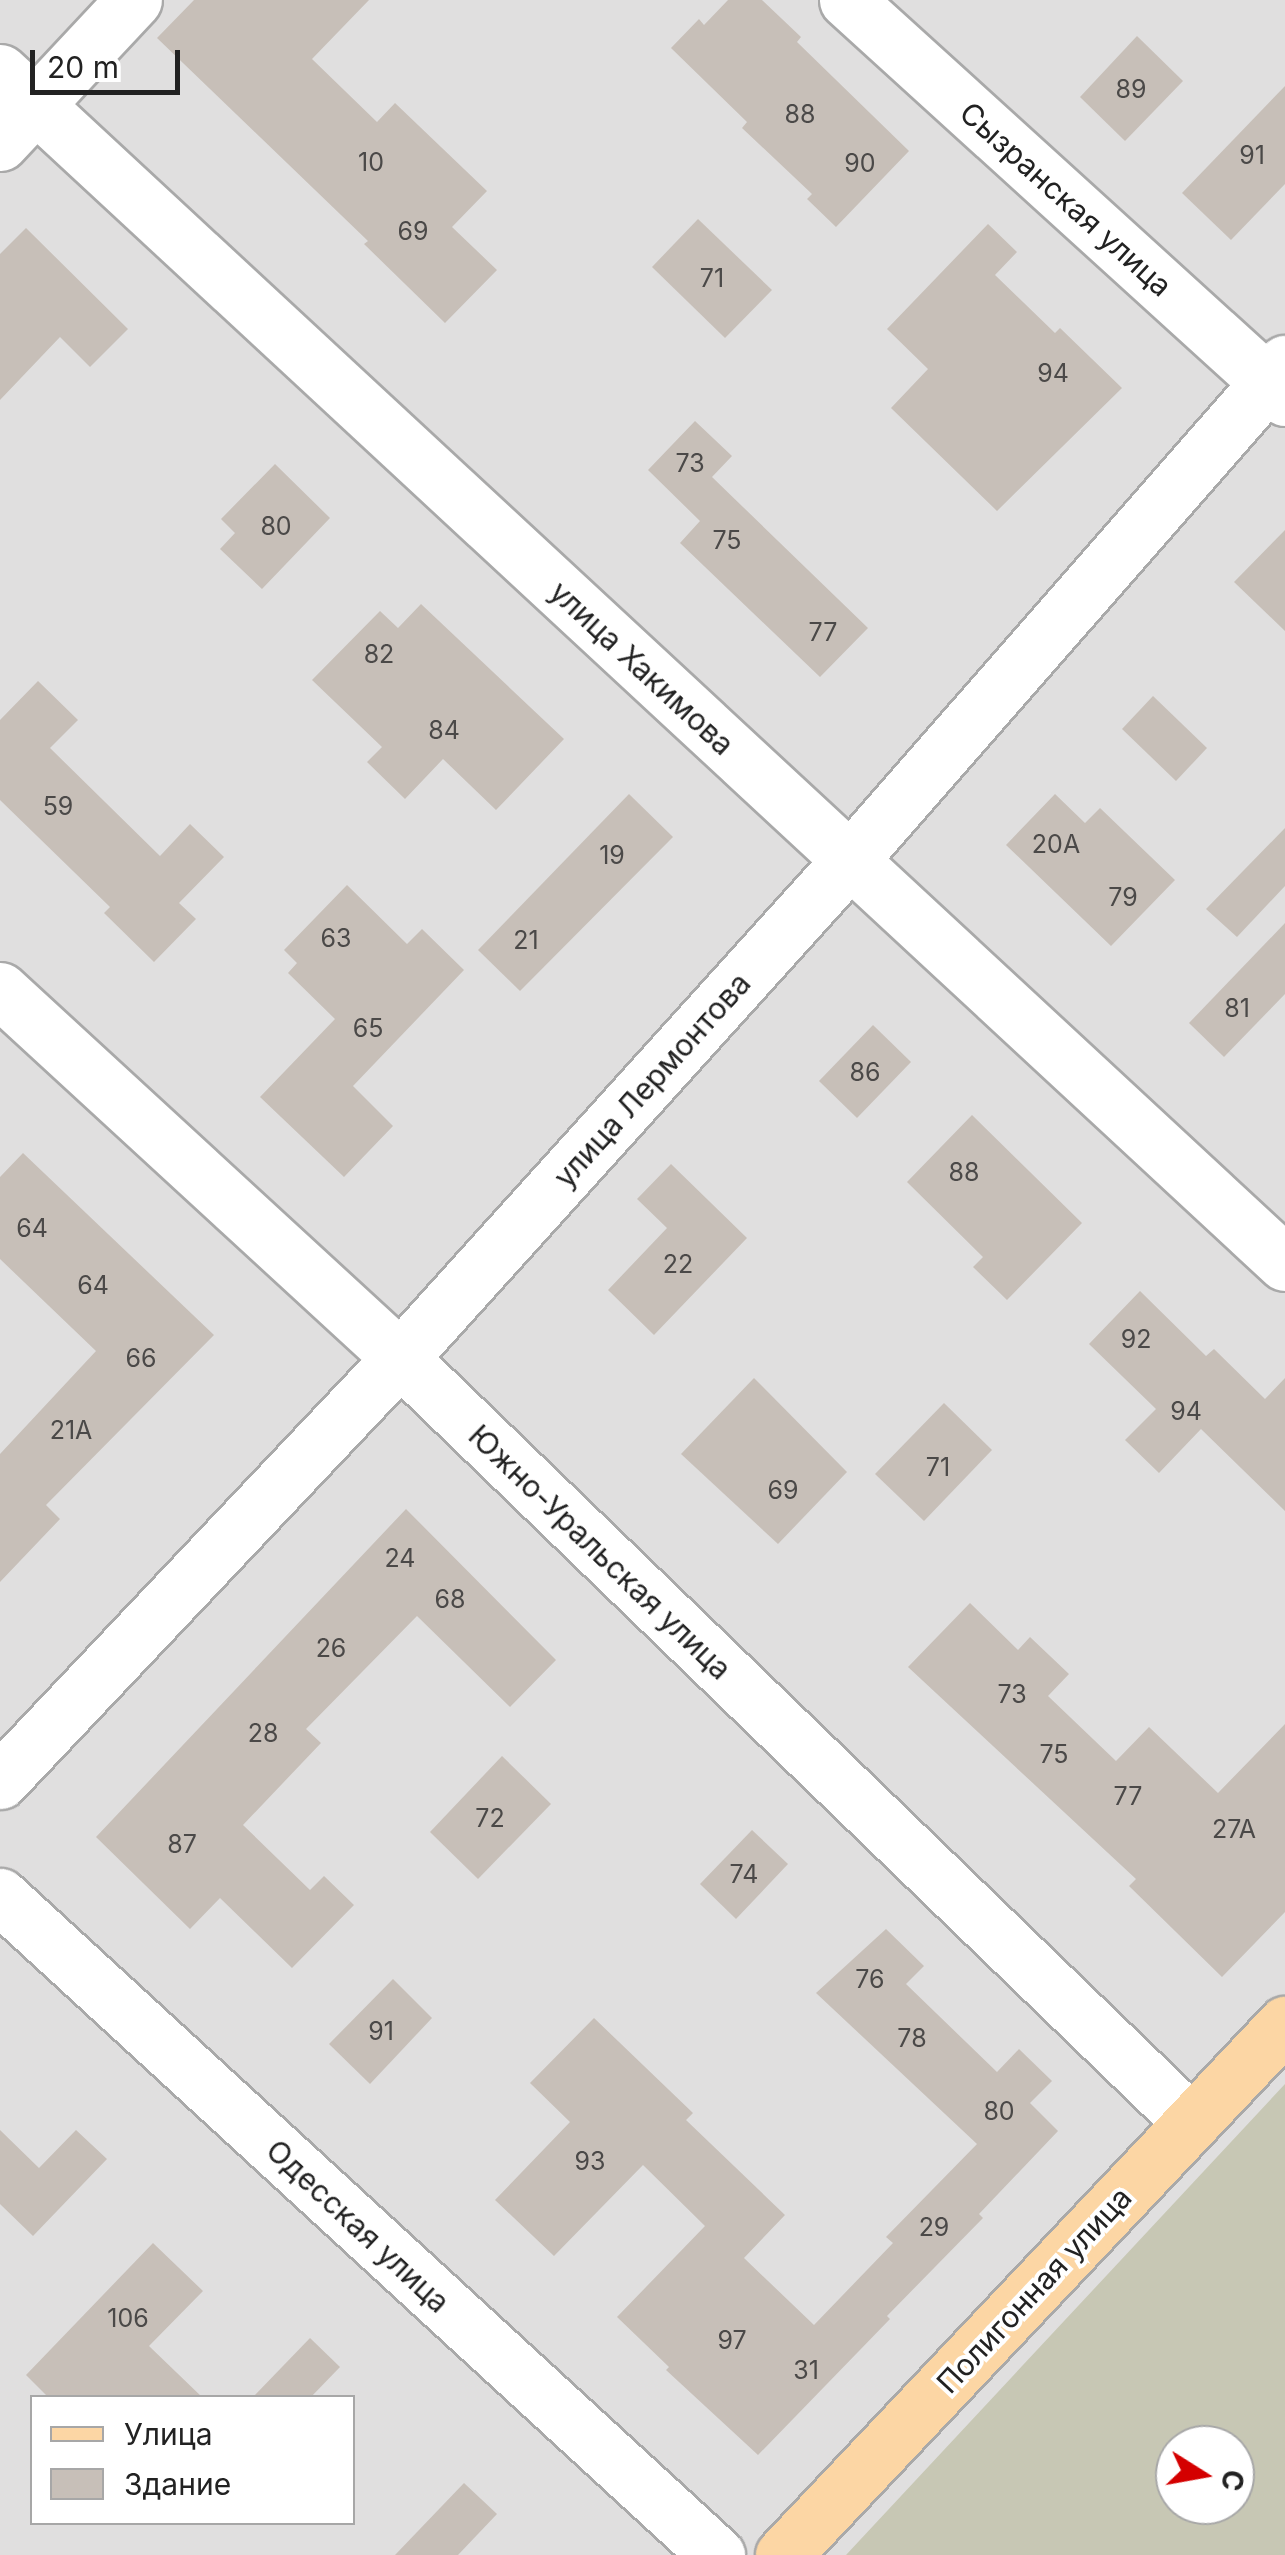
<!DOCTYPE html>
<html>
<head>
<meta charset="utf-8">
<style>
  body { margin:0 }
  #map { position:relative; width:1285px; height:2555px; overflow:hidden; background:#f2efe9; font-family:Inter,sans-serif }
  div>[style] { position:absolute }
  .residential>* { inset:0; background:#e0dfdf }
  .construction>* { inset:0; background:#c7c7b4 }
  .building>* { inset:0; background:#c7bfb8 }
  .roads { filter:drop-shadow(2px 0 #a9a9a9) drop-shadow(-2px 0 #a9a9a9) drop-shadow(0 2px #a9a9a9) drop-shadow(0 -2px #a9a9a9) }
  .minor>* { height:55px; margin:-27.5px; padding:0 27.5px; transform-origin:27.5px; border-radius:27.5px; background:#fff }
  .major>* { height:55px; margin:-27.5px; padding:0 27.5px; transform-origin:27.5px; border-radius:27.5px; background:#fcd6a4 }
  span { translate:-50% -50%; white-space:nowrap; text-align:center; line-height:1.15; -webkit-text-stroke:8px #fff; paint-order:stroke }
  .number-label { font-size:25px; color:#4b4948 }
  .number-label span { -webkit-text-stroke-width:0 }
  .street-label { font-size:30px; color:#222 }
  .legend { position:absolute; left:30px; top:2395px; width:325px; height:130px; box-sizing:border-box; background:#fff; border:2px solid #a7a7a7; margin:0; padding:12px 18px; list-style:none; font-size:30px; color:#222 }
  .legend li { display:flex; align-items:center; gap:20px; height:50px }
  .legend b { width:50px; border:2px solid #a7a7a7 }
  .north { position:absolute; left:1155px; top:2425px; width:100px; height:100px; box-sizing:border-box; background:#fff; border:2px solid #a7a7a7; border-radius:50%; rotate:101deg; font-size:28px; font-weight:700; line-height:40px; text-align:center; color:#222 }
  .north::after { content:''; display:block; margin:auto; width:35px; height:45px; background:#d40000; clip-path:polygon(50% 0,100% 100%,50% 72%,0 100%) }
  .scale { position:absolute; left:30px; top:50px; width:150px; height:45px; box-sizing:border-box; border:5px solid #222; border-top:0; padding-left:12px; font-size:30px; line-height:35px; white-space:nowrap; color:#222; -webkit-text-stroke:8px #fff; paint-order:stroke }
</style>
</head>
<body>
<div id="map">
  <div class="residential">
    <div style="clip-path:polygon(evenodd,0 0,1285px 0,1285px 2555px,0 2555px,0 0,32px 2398px,352px 2398px,352px 2522px,32px 2522px,32px 2398px,0 0,1175px 2445px,1235px 2445px,1235px 2505px,1175px 2505px,1175px 2445px)"></div>
  </div>
  <div class="construction">
    <div style="clip-path:polygon(evenodd,1285px 2084px,1285px 2555px,846px 2555px,1285px 2084px,1175px 2445px,1235px 2445px,1235px 2505px,1175px 2505px,1175px 2445px)"></div>
  </div>
  <div class="building">
    <div style="clip-path:polygon(194px 0,369px 0,312px 59px,377px 122px,395px 103px,487px 191px,452px 227px,497px 270px,445px 323px,364px 244px,368px 241px,157px 38px)"></div>
    <div style="clip-path:polygon(728px 0,762px 0,801px 37px,797px 42px,909px 151px,836px 227px,807px 199px,812px 194px,742px 128px,747px 122px,671px 48px,699px 19px,704px 25px)"></div>
    <div style="clip-path:polygon(1137px 36px,1183px 81px,1125px 141px,1080px 97px)"></div>
    <div style="clip-path:polygon(1285px 86px,1285px 184px,1231px 240px,1182px 193px)"></div>
    <div style="clip-path:polygon(698px 219px,772px 290px,725px 338px,652px 267px)"></div>
    <div style="clip-path:polygon(988px 224px,1017px 252px,995px 275px,1055px 333px,1060px 328px,1122px 388px,997px 511px,891px 408px,928px 369px,887px 329px)"></div>
    <div style="clip-path:polygon(26px 228px,128px 329px,90px 367px,60px 337px,0 400px,0 254px)"></div>
    <div style="clip-path:polygon(695px 421px,732px 456px,712px 477px,868px 628px,820px 677px,680px 543px,700px 521px,648px 470px)"></div>
    <div style="clip-path:polygon(275px 464px,330px 518px,262px 589px,220px 549px,235px 533px,221px 519px)"></div>
    <div style="clip-path:polygon(1285px 530px,1285px 631px,1234px 582px)"></div>
    <div style="clip-path:polygon(421px 604px,564px 739px,496px 810px,443px 759px,405px 799px,367px 762px,382px 747px,312px 680px,380px 611px,398px 628px)"></div>
    <div style="clip-path:polygon(38px 681px,78px 720px,50px 748px,160px 856px,190px 824px,224px 857px,179px 903px,196px 919px,154px 962px,104px 913px,110px 907px,0 800px,0 720px)"></div>
    <div style="clip-path:polygon(1153px 696px,1207px 748px,1176px 781px,1122px 729px)"></div>
    <div style="clip-path:polygon(629px 794px,673px 837px,520px 991px,478px 950px)"></div>
    <div style="clip-path:polygon(1055px 794px,1085px 823px,1100px 808px,1175px 880px,1111px 946px,1006px 845px)"></div>
    <div style="clip-path:polygon(1285px 828px,1285px 886px,1237px 937px,1206px 909px)"></div>
    <div style="clip-path:polygon(347px 885px,407px 944px,422px 929px,464px 970px,353px 1086px,393px 1126px,344px 1177px,260px 1097px,335px 1019px,288px 973px,297px 963px,284px 950px)"></div>
    <div style="clip-path:polygon(1285px 923px,1285px 994px,1224px 1057px,1189px 1023px)"></div>
    <div style="clip-path:polygon(873px 1025px,911px 1062px,857px 1118px,819px 1081px)"></div>
    <div style="clip-path:polygon(972px 1115px,1082px 1223px,1007px 1300px,973px 1267px,983px 1257px,907px 1182px)"></div>
    <div style="clip-path:polygon(23px 1153px,214px 1335px,46px 1505px,60px 1519px,0 1582px,0 1454px,96px 1351px,0 1259px,0 1177px)"></div>
    <div style="clip-path:polygon(671px 1164px,747px 1238px,654px 1335px,608px 1290px,667px 1228px,637px 1199px)"></div>
    <div style="clip-path:polygon(1140px 1291px,1206px 1356px,1214px 1349px,1265px 1399px,1285px 1378px,1285px 1511px,1201px 1429px,1159px 1473px,1125px 1440px,1156px 1409px,1089px 1344px)"></div>
    <div style="clip-path:polygon(754px 1378px,847px 1472px,778px 1544px,681px 1454px)"></div>
    <div style="clip-path:polygon(944px 1403px,992px 1450px,924px 1521px,875px 1474px)"></div>
    <div style="clip-path:polygon(406px 1509px,556px 1660px,510px 1707px,417px 1616px,306px 1729px,321px 1743px,243px 1825px,310px 1890px,324px 1876px,354px 1905px,292px 1968px,220px 1898px,190px 1929px,96px 1837px)"></div>
    <div style="clip-path:polygon(970px 1603px,1018px 1650px,1030px 1637px,1069px 1674px,1048px 1696px,1116px 1761px,1149px 1727px,1218px 1793px,1285px 1724px,1285px 1912px,1222px 1977px,1129px 1886px,1136px 1879px,908px 1667px)"></div>
    <div style="clip-path:polygon(502px 1756px,551px 1804px,478px 1879px,430px 1832px)"></div>
    <div style="clip-path:polygon(752px 1830px,788px 1864px,736px 1919px,700px 1884px)"></div>
    <div style="clip-path:polygon(886px 1929px,924px 1966px,906px 1984px,997px 2072px,1019px 2049px,1052px 2081px,1030px 2103px,1058px 2131px,979px 2214px,983px 2218px,887px 2316px,890px 2319px,758px 2455px,666px 2370px,669px 2367px,617px 2317px,705px 2226px,643px 2165px,554px 2256px,495px 2200px,570px 2122px,530px 2083px,594px 2018px,693px 2113px,686px 2120px,785px 2215px,744px 2258px,814px 2325px,893px 2243px,886px 2237px,977px 2144px,816px 1993px)"></div>
    <div style="clip-path:polygon(393px 1979px,432px 2018px,370px 2084px,329px 2044px)"></div>
    <div style="clip-path:polygon(0 2130px,39px 2168px,76px 2130px,107px 2159px,33px 2236px,0 2204px)"></div>
    <div style="clip-path:polygon(153px 2243px,203px 2291px,149px 2346px,203px 2398px,49px 2398px,26px 2375px)"></div>
    <div style="clip-path:polygon(310px 2338px,340px 2367px,310px 2398px,252px 2398px)"></div>
    <div style="clip-path:polygon(464px 2483px,497px 2514px,458px 2555px,395px 2555px)"></div>
  </div>
  <div class="roads">
    <div class="minor">
      <div style="left:847px;top:0;width:592px;rotate:42.26deg"></div>
      <div style="left:0;top:72px;width:1752px;rotate:42.83deg"></div>
      <div style="left:0;top:143px;width:196px;rotate:-46.9deg"></div>
      <div style="left:0;top:990px;width:544px;rotate:42.61deg"></div>
      <div style="left:400px;top:1358px;width:1101px;rotate:44.01deg"></div>
      <div style="left:0;top:1781px;width:582px;rotate:-46.6deg"></div>
      <div style="left:400px;top:1358px;width:670px;rotate:-47.9deg"></div>
      <div style="left:849px;top:861px;width:662px;rotate:-48.8deg"></div>
      <div style="left:0;top:1896px;width:974px;rotate:42.59deg"></div>
    </div>
    <div class="major">
      <div style="left:783px;top:2555px;width:731px;rotate:-46.61deg"></div>
    </div>
  </div>
  <div class="number-label">
    <span style="left:1131px;top:89px">89</span>
    <span style="left:800px;top:114px">88</span>
    <span style="left:1252px;top:155px">91</span>
    <span style="left:371px;top:162px">10</span>
    <span style="left:860px;top:163px">90</span>
    <span style="left:413px;top:231px">69</span>
    <span style="left:712px;top:278px">71</span>
    <span style="left:1053px;top:373px">94</span>
    <span style="left:690px;top:463px">73</span>
    <span style="left:276px;top:526px">80</span>
    <span style="left:727px;top:540px">75</span>
    <span style="left:823px;top:632px">77</span>
    <span style="left:379px;top:654px">82</span>
    <span style="left:444px;top:730px">84</span>
    <span style="left:58px;top:806px">59</span>
    <span style="left:1056px;top:844px">20А</span>
    <span style="left:612px;top:855px">19</span>
    <span style="left:1123px;top:897px">79</span>
    <span style="left:336px;top:938px">63</span>
    <span style="left:526px;top:940px">21</span>
    <span style="left:1237px;top:1008px">81</span>
    <span style="left:368px;top:1028px">65</span>
    <span style="left:865px;top:1072px">86</span>
    <span style="left:964px;top:1172px">88</span>
    <span style="left:32px;top:1228px">64</span>
    <span style="left:678px;top:1264px">22</span>
    <span style="left:93px;top:1285px">64</span>
    <span style="left:1136px;top:1339px">92</span>
    <span style="left:141px;top:1358px">66</span>
    <span style="left:1186px;top:1411px">94</span>
    <span style="left:71px;top:1430px">21А</span>
    <span style="left:938px;top:1467px">71</span>
    <span style="left:783px;top:1490px">69</span>
    <span style="left:400px;top:1558px">24</span>
    <span style="left:450px;top:1599px">68</span>
    <span style="left:331px;top:1648px">26</span>
    <span style="left:1012px;top:1694px">73</span>
    <span style="left:263px;top:1733px">28</span>
    <span style="left:1054px;top:1754px">75</span>
    <span style="left:1128px;top:1796px">77</span>
    <span style="left:490px;top:1818px">72</span>
    <span style="left:1234px;top:1829px">27А</span>
    <span style="left:182px;top:1844px">87</span>
    <span style="left:744px;top:1874px">74</span>
    <span style="left:870px;top:1979px">76</span>
    <span style="left:381px;top:2031px">91</span>
    <span style="left:912px;top:2038px">78</span>
    <span style="left:999px;top:2111px">80</span>
    <span style="left:590px;top:2161px">93</span>
    <span style="left:934px;top:2227px">29</span>
    <span style="left:128px;top:2318px">106</span>
    <span style="left:732px;top:2340px">97</span>
    <span style="left:806px;top:2370px">31</span>
  </div>
  <div class="street-label">
    <span style="left:1066px;top:199px;rotate:42deg">Сызранская улица</span>
    <span style="left:642px;top:668px;rotate:43deg">улица Хакимова</span>
    <span style="left:652px;top:1080px;rotate:-48deg">улица Лермонтова</span>
    <span style="left:600px;top:1552px;rotate:44deg">Южно-Уральская улица</span>
    <span style="left:358px;top:2226px;rotate:43deg">Одесская улица</span>
    <span style="left:1034px;top:2290px;rotate:-47deg">Полигонная улица</span>
  </div>
  <ul class="legend">
  <li><b style="height:12px;background:#fcd6a4"></b>Улица</li>
  <li><b style="height:28px;background:#c7bfb8"></b>Здание</li>
  </ul>
  <div class="north">С</div>
  <div class="scale">20 m</div>
</div>
</body>
</html>
